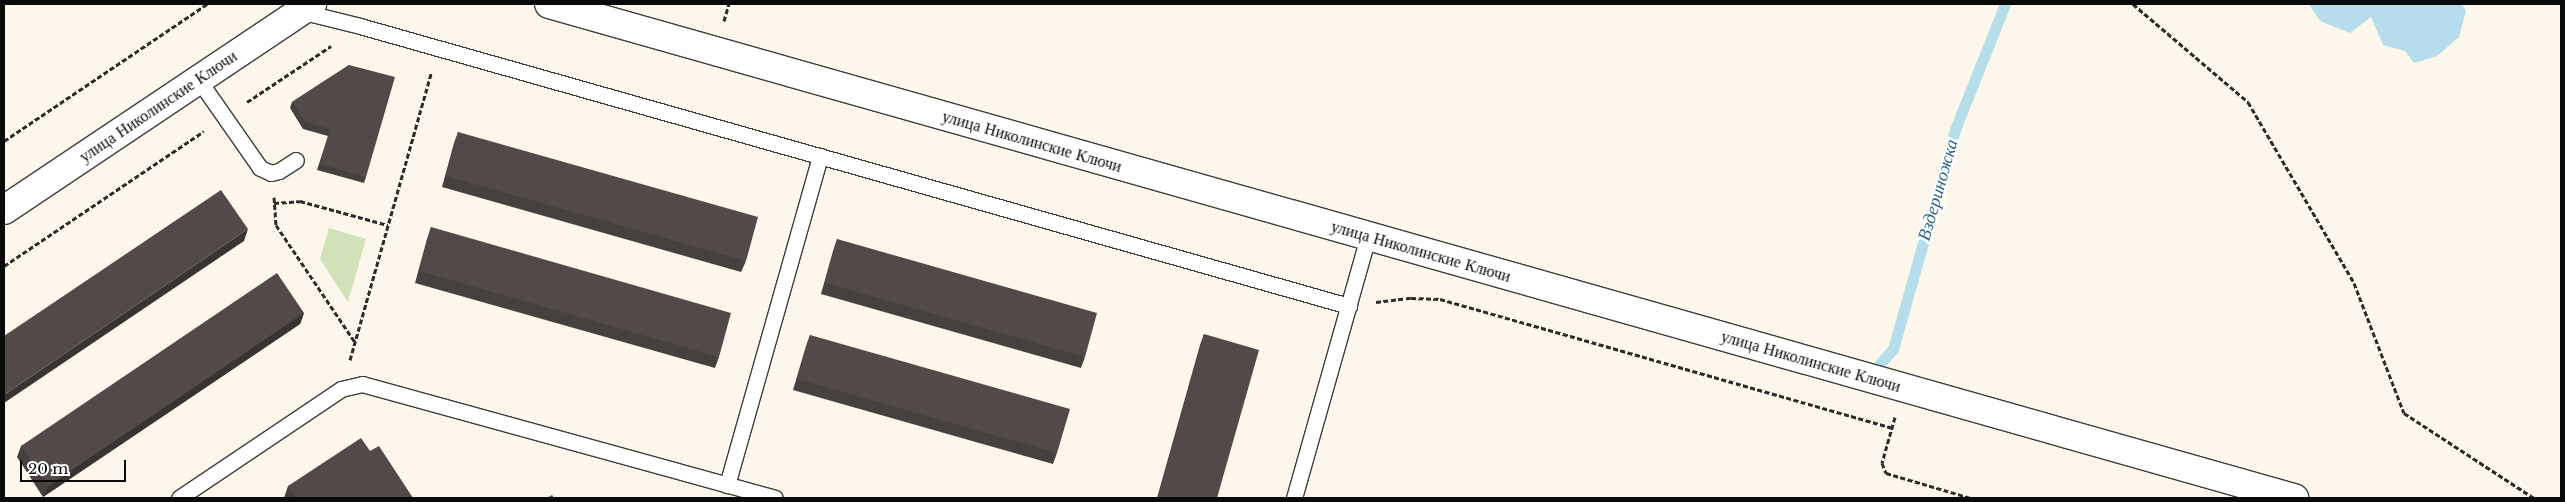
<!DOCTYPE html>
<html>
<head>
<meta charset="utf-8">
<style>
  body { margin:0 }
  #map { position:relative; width:2565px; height:502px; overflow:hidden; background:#fcf7ea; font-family:"Libre Baskerville",serif }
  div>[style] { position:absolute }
  .green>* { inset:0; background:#d1e1b9 }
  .water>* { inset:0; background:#b5ddec }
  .stream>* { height:11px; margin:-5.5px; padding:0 5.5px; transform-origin:5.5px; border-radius:5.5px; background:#b5ddec }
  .path>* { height:3px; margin-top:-1.5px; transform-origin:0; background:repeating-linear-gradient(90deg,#2c2c2c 0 5px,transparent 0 7.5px) }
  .roads { filter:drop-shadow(1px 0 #3d3d3d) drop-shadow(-1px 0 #3d3d3d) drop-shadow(0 1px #3d3d3d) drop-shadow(0 -1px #3d3d3d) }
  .service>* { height:15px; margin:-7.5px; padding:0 7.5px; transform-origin:7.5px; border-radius:7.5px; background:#fff }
  .minor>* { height:28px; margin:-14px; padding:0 14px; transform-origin:14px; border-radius:14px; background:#fff }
  .wall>* { inset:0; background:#46403e }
  .shaded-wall>* { inset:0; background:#393432 }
  .building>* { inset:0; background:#514a48 }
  span { translate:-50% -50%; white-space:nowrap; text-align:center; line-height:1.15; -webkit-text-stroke:5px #fff; paint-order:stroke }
  .street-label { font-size:16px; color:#0a0a0a }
  .water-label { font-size:18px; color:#266789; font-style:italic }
  .frame { position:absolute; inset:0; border:5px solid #0a0a0a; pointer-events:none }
  .scale { position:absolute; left:20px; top:460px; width:106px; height:22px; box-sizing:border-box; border:2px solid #0a0a0a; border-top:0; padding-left:6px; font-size:15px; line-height:18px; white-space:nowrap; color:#0a0a0a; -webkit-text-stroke:4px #fff; paint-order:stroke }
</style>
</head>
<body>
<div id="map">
  <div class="green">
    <div style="clip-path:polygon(329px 228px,366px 239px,348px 302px,320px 259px)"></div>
  </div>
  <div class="water">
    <div style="clip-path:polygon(2309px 4px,2462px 4px,2466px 11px,2459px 37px,2437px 56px,2414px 63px,2405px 51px,2383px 45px,2371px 17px,2350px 33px,2320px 21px)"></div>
  </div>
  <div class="stream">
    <div style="left:1871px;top:374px;width:33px;rotate:-49deg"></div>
    <div style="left:1893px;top:349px;width:231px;rotate:-74.2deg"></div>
    <div style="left:1956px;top:127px;width:132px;rotate:-68.3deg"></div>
  </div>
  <div class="path">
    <div style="left:2133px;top:4px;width:151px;rotate:40.4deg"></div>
    <div style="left:2248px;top:102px;width:210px;rotate:59.6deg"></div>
    <div style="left:2354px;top:283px;width:139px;rotate:69deg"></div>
    <div style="left:2404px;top:413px;width:155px;rotate:33.2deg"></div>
    <div style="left:724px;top:21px;width:18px;rotate:-74deg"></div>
    <div style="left:247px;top:102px;width:101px;rotate:-33.7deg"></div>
    <div style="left:4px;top:141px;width:245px;rotate:-34deg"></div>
    <div style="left:274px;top:197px;width:28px;rotate:86deg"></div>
    <div style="left:276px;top:225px;width:141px;rotate:56deg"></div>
    <div style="left:274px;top:203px;width:26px;rotate:-4deg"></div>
    <div style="left:300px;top:201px;width:91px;rotate:15.3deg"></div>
    <div style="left:4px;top:266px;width:241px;rotate:-34deg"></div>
    <div style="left:1376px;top:302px;width:35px;rotate:-7deg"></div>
    <div style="left:1411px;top:298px;width:29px;rotate:2deg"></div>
    <div style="left:1440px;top:299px;width:470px;rotate:15.9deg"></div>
    <div style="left:350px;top:360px;width:298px;rotate:-74.2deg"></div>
    <div style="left:1895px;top:417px;width:48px;rotate:105.8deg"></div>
    <div style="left:1882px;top:463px;width:11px;rotate:68deg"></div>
    <div style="left:1886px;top:473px;width:89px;rotate:16.4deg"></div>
  </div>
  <div class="roads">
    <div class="service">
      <div style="left:300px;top:11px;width:62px;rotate:14deg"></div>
      <div style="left:360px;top:26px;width:1028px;rotate:15.81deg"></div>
      <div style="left:198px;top:79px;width:108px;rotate:55.1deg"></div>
      <div style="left:260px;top:168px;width:12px;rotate:24deg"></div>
      <div style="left:271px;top:173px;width:8px;rotate:-14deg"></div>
      <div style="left:279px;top:171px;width:20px;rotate:-33deg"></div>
      <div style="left:727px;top:485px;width:342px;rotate:-74.2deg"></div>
      <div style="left:179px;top:498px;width:195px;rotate:-33.9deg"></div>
      <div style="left:341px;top:389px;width:22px;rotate:-13deg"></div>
      <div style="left:362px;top:384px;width:428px;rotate:15.4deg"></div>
      <div style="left:1294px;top:498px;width:272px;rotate:-74.2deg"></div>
    </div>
    <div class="minor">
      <div style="left:549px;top:4px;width:1814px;rotate:15.81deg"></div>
      <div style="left:4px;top:210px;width:371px;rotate:-33.8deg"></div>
    </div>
  </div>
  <div class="wall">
    <div style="clip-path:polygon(349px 65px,366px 177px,364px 183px,317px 170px,328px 136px,303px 129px,290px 108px,292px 102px)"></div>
    <div style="clip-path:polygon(458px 132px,746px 261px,741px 272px,442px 187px,454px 143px)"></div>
    <div style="clip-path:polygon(431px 227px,719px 357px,715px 368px,415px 283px,427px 239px)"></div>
    <div style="clip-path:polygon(837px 239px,1085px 357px,1081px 368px,821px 294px,833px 251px)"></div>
    <div style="clip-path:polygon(304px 313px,300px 324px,43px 497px,17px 457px,21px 446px)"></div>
    <div style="clip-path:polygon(1204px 334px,1217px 498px,1157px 498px,1200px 345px)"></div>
    <div style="clip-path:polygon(810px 335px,1057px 453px,1053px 464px,793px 390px,806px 346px)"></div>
    <div style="clip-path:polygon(370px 451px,413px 498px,284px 498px,288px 486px)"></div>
  </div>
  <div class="shaded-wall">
    <div style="clip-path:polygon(248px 229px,244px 241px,4px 403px,4px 395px)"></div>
    <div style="clip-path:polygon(304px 313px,300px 324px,43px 497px,48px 486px)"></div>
  </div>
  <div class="building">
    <div style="clip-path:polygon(349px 65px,395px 77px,366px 177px,320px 164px,330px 129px,305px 122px,292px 102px)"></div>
    <div style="clip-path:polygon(458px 132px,758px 217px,746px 261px,446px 176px)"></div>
    <div style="clip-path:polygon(221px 190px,248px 229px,4px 395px,4px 336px)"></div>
    <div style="clip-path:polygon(431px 227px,731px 313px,719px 357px,419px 271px)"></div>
    <div style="clip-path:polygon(837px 239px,1097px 313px,1085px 357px,825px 283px)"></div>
    <div style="clip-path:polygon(277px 273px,304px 313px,48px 486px,21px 446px)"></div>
    <div style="clip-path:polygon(1204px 334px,1259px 350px,1217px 498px,1158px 498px)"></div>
    <div style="clip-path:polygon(810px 335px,1070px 409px,1057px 453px,797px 379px)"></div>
    <div style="clip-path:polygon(361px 438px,370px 451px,379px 446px,413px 498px,296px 498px,288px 486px)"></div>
    <div style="clip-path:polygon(552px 495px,554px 498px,547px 498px)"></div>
  </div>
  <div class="street-label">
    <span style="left:158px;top:106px;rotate:-34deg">улица Николинские Ключи</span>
    <span style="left:1032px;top:141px;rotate:16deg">улица Николинские Ключи</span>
    <span style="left:1421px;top:251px;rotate:16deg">улица Николинские Ключи</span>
    <span style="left:1811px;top:361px;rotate:16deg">улица Николинские Ключи</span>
  </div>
  <div class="water-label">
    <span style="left:1938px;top:190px;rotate:-74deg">Вздериножка</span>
  </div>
  <div class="frame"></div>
  <div class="scale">20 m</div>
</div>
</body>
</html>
